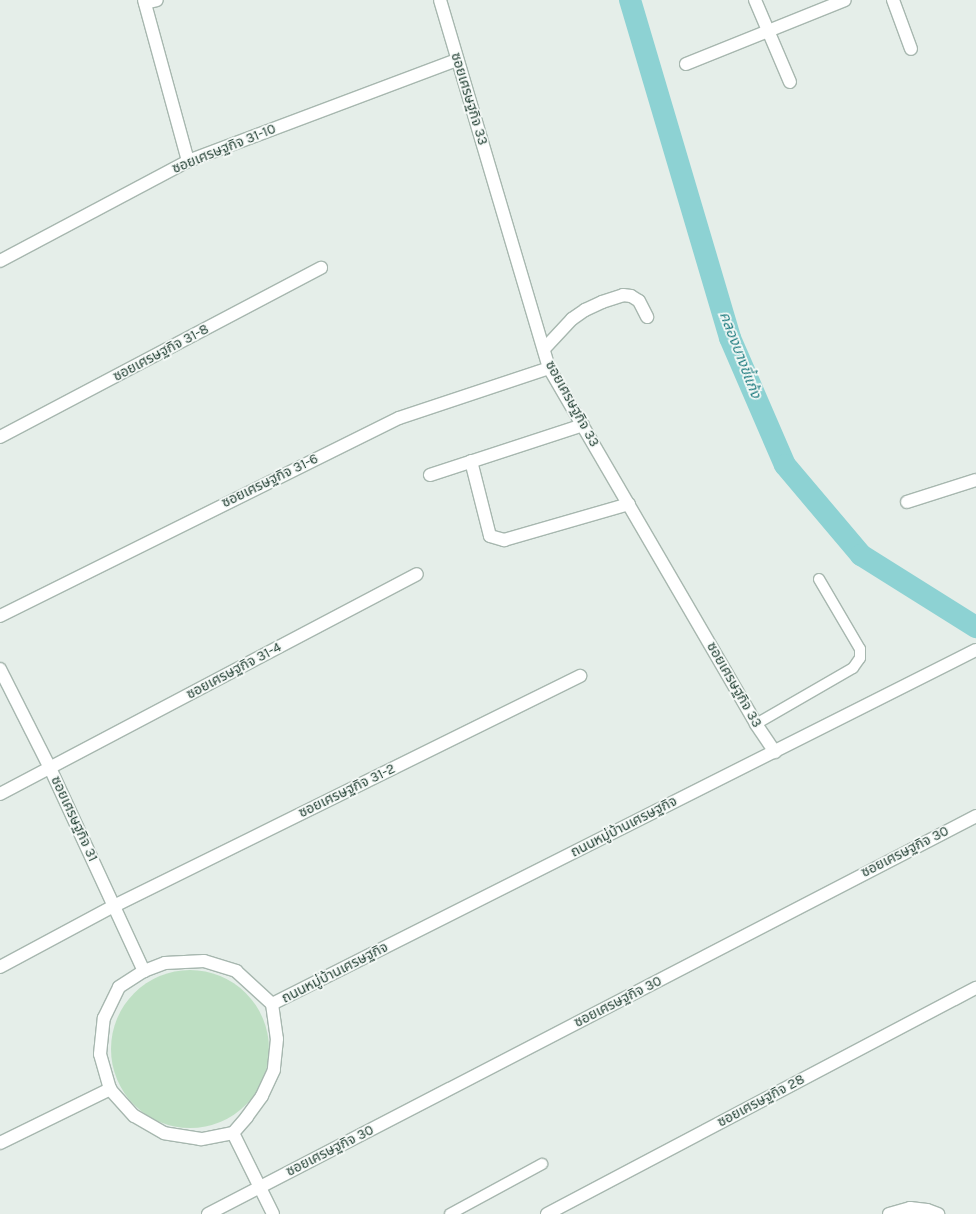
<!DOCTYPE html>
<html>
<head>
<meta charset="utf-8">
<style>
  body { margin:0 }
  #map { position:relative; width:976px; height:1214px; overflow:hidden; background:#e5eee9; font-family:Karla,"Noto Sans Thai",sans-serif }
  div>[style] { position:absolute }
  .green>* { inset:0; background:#bedfc3 }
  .round { border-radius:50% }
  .canal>* { height:22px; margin:-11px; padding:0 11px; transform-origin:11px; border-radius:11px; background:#8dd2d3 }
  .roads { filter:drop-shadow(1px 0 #a7b7af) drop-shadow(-1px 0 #a7b7af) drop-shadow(0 1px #a7b7af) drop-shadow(0 -1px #a7b7af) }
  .service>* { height:10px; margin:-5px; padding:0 5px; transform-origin:5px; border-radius:5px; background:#fff }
  .minor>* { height:12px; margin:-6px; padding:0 6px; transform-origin:6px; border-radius:6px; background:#fff }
  .tertiary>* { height:12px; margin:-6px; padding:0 6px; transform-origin:6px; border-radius:6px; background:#fff }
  span { translate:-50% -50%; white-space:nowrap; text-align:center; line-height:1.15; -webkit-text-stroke:3.5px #f6faf8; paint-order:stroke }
  .street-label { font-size:14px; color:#244135 }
  .water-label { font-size:15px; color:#1c7b7e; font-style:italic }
</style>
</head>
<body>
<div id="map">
  <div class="green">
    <div class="round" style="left:111px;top:970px;width:158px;height:158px"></div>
  </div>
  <div class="canal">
    <div style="left:630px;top:0;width:352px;rotate:73.5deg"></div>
    <div style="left:730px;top:338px;width:138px;rotate:66.6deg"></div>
    <div style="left:785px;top:465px;width:118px;rotate:49.8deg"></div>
    <div style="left:861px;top:555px;width:136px;rotate:32.1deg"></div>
  </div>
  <div class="roads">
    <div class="service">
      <div style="left:756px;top:724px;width:112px;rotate:-30deg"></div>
      <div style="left:853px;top:668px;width:12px;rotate:-55deg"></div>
      <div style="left:860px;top:658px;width:9px;rotate:-90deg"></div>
      <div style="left:860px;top:649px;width:81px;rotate:-120.4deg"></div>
      <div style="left:450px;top:1214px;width:105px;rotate:-28.5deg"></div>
    </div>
    <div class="minor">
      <div style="left:144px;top:0;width:167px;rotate:74.7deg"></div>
      <div style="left:440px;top:0;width:384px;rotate:73.5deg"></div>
      <div style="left:549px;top:368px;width:412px;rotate:59.8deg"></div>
      <div style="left:756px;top:724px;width:34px;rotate:56deg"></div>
      <div style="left:755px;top:0;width:89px;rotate:66.9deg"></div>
      <div style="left:893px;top:0;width:52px;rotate:69.8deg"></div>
      <div style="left:145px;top:3px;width:12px;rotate:-14deg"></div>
      <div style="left:686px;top:64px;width:171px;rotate:-21.9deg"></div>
      <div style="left:0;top:261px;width:213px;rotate:-28deg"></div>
      <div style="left:188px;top:161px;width:287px;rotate:-20.6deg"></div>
      <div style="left:544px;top:349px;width:41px;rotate:-47deg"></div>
      <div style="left:572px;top:319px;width:16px;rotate:-35deg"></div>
      <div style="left:585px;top:310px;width:19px;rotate:-25deg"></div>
      <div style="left:602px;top:302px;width:22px;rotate:-18deg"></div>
      <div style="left:623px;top:295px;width:8px;rotate:7deg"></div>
      <div style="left:631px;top:296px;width:9px;rotate:32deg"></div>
      <div style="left:639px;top:301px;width:18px;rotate:63deg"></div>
      <div style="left:0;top:437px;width:363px;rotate:-27.8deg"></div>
      <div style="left:471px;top:461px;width:77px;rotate:75.8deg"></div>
      <div style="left:490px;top:536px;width:15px;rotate:16deg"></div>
      <div style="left:504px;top:540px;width:130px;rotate:-16.1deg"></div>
      <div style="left:430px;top:475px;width:161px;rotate:-18.1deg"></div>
      <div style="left:907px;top:502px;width:72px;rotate:-17.7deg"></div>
      <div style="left:0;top:616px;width:445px;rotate:-26.4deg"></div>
      <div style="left:399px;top:418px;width:158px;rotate:-18.4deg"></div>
      <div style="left:0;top:669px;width:111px;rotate:63.2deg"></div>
      <div style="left:50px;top:768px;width:224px;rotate:65.2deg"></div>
      <div style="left:0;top:794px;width:471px;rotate:-27.8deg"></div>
      <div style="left:0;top:967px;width:129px;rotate:-28.2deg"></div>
      <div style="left:114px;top:906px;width:520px;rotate:-26.27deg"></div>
      <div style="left:0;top:1143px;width:123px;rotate:-26.1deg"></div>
      <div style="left:208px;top:1214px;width:865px;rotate:-27.39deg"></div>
      <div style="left:547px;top:1214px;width:485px;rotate:-27.8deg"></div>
      <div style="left:889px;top:1214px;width:22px;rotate:-16deg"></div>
      <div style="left:910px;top:1208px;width:17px;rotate:7deg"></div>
      <div style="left:927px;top:1210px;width:12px;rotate:20deg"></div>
    </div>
    <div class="tertiary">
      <div style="left:204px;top:961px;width:34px;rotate:17deg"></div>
      <div style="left:236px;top:971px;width:49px;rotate:42.5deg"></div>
      <div style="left:272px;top:1004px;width:35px;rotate:82deg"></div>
      <div style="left:277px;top:1039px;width:31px;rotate:96deg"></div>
      <div style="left:274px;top:1070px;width:29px;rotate:115deg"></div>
      <div style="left:262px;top:1096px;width:26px;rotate:126deg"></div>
      <div style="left:247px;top:1117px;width:21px;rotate:131deg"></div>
      <div style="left:233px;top:1133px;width:33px;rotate:169deg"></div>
      <div style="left:201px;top:1139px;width:37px;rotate:-171deg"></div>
      <div style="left:164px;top:1133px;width:34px;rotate:-150deg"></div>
      <div style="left:134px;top:1116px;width:36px;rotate:-132deg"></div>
      <div style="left:110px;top:1089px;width:36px;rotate:-106deg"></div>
      <div style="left:100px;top:1054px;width:36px;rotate:-84deg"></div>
      <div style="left:104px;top:1018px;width:34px;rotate:-64deg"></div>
      <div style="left:119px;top:987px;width:30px;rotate:-33deg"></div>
      <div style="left:144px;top:971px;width:22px;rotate:-21deg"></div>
      <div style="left:165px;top:963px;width:39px;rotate:-3deg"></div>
      <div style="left:272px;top:1004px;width:788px;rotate:-26.7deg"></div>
      <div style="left:233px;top:1133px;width:90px;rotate:63.7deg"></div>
    </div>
  </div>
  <div class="street-label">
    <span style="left:469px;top:99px;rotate:73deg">ซอยเศรษฐกิจ 33</span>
    <span style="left:224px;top:149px;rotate:-22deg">ซอยเศรษฐกิจ 31-10</span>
    <span style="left:161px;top:353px;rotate:-28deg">ซอยเศรษฐกิจ 31-8</span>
    <span style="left:572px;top:404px;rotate:61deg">ซอยเศรษฐกิจ 33</span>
    <span style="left:270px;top:481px;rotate:-26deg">ซอยเศรษฐกิจ 31-6</span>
    <span style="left:234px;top:671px;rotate:-28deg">ซอยเศรษฐกิจ 31-4</span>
    <span style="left:734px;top:685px;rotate:60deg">ซอยเศรษฐกิจ 33</span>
    <span style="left:347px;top:791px;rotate:-26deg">ซอยเศรษฐกิจ 31-2</span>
    <span style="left:74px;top:819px;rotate:65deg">ซอยเศรษฐกิจ 31</span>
    <span style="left:624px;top:827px;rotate:-27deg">ถนนหมู่บ้านเศรษฐกิจ</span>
    <span style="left:905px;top:852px;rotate:-27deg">ซอยเศรษฐกิจ 30</span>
    <span style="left:335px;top:973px;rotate:-27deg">ถนนหมู่บ้านเศรษฐกิจ</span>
    <span style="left:618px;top:1002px;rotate:-27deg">ซอยเศรษฐกิจ 30</span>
    <span style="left:761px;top:1101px;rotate:-28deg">ซอยเศรษฐกิจ 28</span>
    <span style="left:330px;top:1151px;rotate:-27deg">ซอยเศรษฐกิจ 30</span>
  </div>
  <div class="water-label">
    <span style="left:740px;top:355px;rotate:69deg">คลองบางขี้แก้ง</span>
  </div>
</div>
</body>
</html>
